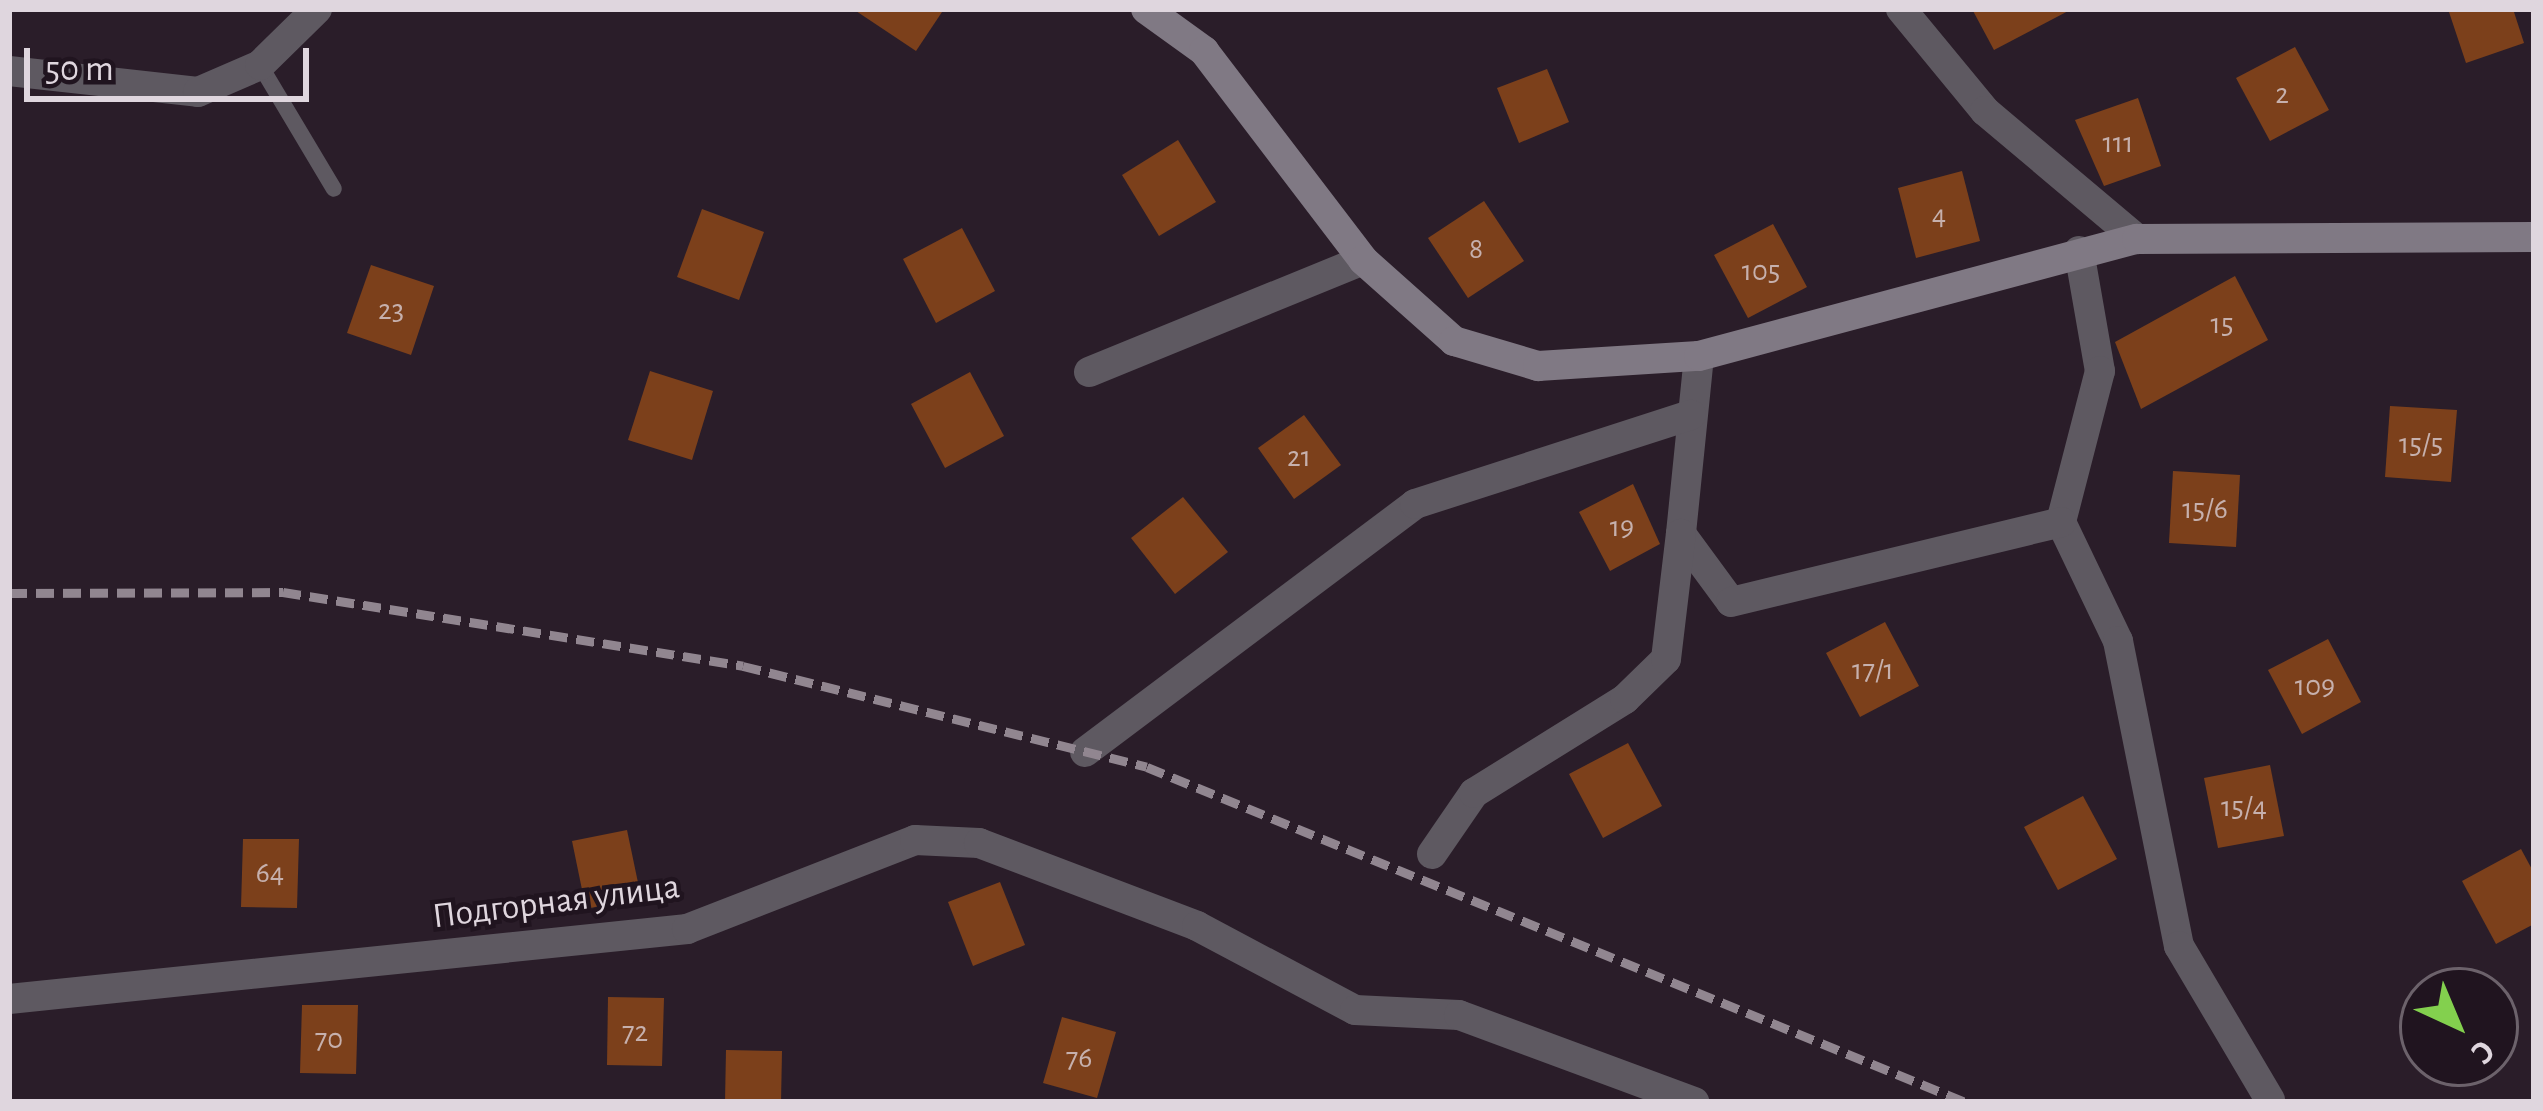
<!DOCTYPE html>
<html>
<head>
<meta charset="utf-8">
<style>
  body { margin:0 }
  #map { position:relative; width:2543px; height:1111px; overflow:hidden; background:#2a1d29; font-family:"Alegreya Sans",sans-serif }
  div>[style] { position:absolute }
  .building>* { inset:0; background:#7c401b }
  .lane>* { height:16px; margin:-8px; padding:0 8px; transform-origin:8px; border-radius:8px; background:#5e5961 }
  .street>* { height:30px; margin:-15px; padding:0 15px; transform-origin:15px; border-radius:15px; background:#5e5961 }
  .secondary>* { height:30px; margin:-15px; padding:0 15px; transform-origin:15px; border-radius:15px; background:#807984 }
  .rail>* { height:9px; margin-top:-4.5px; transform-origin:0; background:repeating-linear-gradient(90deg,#918690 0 18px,transparent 0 27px) }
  span { translate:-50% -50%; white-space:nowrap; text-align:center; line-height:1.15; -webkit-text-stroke:9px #20141f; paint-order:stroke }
  .number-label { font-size:30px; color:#c6b0ad }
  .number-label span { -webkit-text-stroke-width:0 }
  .street-label { font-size:36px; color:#dfd6de }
  .frame { position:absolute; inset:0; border:12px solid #dfd6de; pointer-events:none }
  .north { position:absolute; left:2399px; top:967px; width:120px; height:120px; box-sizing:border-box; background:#20141f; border:3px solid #6c626b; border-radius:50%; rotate:136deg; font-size:33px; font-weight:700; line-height:48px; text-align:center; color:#dfd6de }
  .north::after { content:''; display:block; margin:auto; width:42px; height:54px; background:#83d04e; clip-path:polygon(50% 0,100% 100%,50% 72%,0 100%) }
  .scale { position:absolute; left:24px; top:48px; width:285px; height:54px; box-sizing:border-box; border:6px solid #dfd6de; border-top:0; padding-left:15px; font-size:36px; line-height:42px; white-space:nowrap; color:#dfd6de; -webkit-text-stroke:9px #20141f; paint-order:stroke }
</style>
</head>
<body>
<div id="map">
  <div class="building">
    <div style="clip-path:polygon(853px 9px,944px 9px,916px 51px)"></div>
    <div style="clip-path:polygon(1972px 9px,2072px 9px,1994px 50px)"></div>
    <div style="clip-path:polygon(2448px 9px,2513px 9px,2524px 43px,2466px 63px)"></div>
    <div style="clip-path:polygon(2295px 47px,2329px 110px,2270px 141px,2236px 78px)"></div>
    <div style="clip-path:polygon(1547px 69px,1569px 122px,1519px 143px,1497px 88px)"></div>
    <div style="clip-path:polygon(2138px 98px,2161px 166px,2104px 186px,2075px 120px)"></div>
    <div style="clip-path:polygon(1178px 140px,1216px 202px,1159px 236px,1122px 175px)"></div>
    <div style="clip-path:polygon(1962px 171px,1980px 241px,1916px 258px,1898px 188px)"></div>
    <div style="clip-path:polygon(1484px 201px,1524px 261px,1468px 298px,1428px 238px)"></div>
    <div style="clip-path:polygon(702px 209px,764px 232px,739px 300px,677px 277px)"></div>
    <div style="clip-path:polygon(1773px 224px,1807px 287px,1748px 318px,1714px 255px)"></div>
    <div style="clip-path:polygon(962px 228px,995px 291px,936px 323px,903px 259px)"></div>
    <div style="clip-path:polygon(371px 265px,434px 286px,411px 355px,347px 333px)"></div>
    <div style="clip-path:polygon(2235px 276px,2268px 340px,2141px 409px,2115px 342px)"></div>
    <div style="clip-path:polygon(650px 371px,713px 391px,692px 460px,628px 440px)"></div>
    <div style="clip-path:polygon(970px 372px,1004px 436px,945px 468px,911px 404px)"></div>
    <div style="clip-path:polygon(2390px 406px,2457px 410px,2451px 482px,2385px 477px)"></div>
    <div style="clip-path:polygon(1304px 415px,1341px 465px,1294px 499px,1258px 448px)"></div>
    <div style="clip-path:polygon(2173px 471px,2240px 475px,2236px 547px,2169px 543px)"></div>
    <div style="clip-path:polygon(1633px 484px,1660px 544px,1610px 571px,1579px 512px)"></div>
    <div style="clip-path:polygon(1183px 497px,1228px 552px,1175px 594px,1131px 538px)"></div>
    <div style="clip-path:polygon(1885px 622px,1919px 686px,1860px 717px,1826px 653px)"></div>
    <div style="clip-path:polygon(2328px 639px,2361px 702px,2302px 734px,2268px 670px)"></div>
    <div style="clip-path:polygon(1628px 743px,1662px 806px,1603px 838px,1569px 774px)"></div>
    <div style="clip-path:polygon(2270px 765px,2284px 836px,2218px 848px,2204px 778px)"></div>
    <div style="clip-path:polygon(2083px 796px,2117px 859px,2058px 890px,2024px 827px)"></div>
    <div style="clip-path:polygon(627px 830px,641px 897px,586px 909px,572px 841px)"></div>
    <div style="clip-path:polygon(243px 839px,299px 839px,297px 908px,241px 907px)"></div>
    <div style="clip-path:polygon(2521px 849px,2534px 873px,2534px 924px,2496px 944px,2462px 881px)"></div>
    <div style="clip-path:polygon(1000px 882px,1025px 945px,973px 966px,948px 902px)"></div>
    <div style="clip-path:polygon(608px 997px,664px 998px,662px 1066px,607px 1065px)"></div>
    <div style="clip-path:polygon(302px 1005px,358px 1005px,356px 1074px,300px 1073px)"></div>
    <div style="clip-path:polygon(1062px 1017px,1116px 1032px,1097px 1098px,1043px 1083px)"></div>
    <div style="clip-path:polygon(726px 1050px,782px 1051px,781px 1102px,725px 1102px)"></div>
  </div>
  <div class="lane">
    <div style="left:260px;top:65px;width:144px;rotate:59.2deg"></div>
  </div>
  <div class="street">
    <div style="left:1901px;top:9px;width:132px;rotate:50.5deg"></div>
    <div style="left:1985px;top:111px;width:199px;rotate:40.1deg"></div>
    <div style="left:9px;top:71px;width:190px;rotate:6.3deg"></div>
    <div style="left:198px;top:92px;width:68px;rotate:-23.5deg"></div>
    <div style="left:260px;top:65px;width:80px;rotate:-44.5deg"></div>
    <div style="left:2079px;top:251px;width:122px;rotate:80.1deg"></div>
    <div style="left:2100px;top:371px;width:156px;rotate:104.5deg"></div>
    <div style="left:2061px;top:522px;width:132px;rotate:64.4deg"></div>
    <div style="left:2118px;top:641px;width:311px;rotate:78.7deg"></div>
    <div style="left:2179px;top:946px;width:179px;rotate:59.4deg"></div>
    <div style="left:1699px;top:356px;width:179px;rotate:95.8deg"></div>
    <div style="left:1681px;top:534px;width:84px;rotate:53.7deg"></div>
    <div style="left:1731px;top:602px;width:340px;rotate:-13.6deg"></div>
    <div style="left:1089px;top:372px;width:296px;rotate:-22.2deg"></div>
    <div style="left:1085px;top:752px;width:413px;rotate:-36.9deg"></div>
    <div style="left:1415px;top:504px;width:290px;rotate:-17.9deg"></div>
    <div style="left:1432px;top:854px;width:74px;rotate:-55.5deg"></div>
    <div style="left:1474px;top:793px;width:178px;rotate:-31.9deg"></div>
    <div style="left:1625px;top:699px;width:57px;rotate:-44.3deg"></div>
    <div style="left:1666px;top:659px;width:126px;rotate:-83.2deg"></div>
    <div style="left:9px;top:999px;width:682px;rotate:-5.89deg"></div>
    <div style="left:687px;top:929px;width:245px;rotate:-21.3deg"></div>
    <div style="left:915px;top:840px;width:64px;rotate:2.7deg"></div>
    <div style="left:979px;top:843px;width:233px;rotate:20.8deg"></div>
    <div style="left:1197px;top:926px;width:179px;rotate:28deg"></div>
    <div style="left:1355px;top:1010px;width:104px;rotate:2.8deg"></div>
    <div style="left:1459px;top:1015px;width:251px;rotate:20.3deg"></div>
  </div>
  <div class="secondary">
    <div style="left:1146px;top:9px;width:72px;rotate:35.9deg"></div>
    <div style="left:1204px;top:51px;width:263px;rotate:52.7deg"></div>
    <div style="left:1363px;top:260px;width:122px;rotate:41.7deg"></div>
    <div style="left:1454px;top:341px;width:88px;rotate:16.6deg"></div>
    <div style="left:1538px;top:366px;width:161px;rotate:-3.6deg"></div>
    <div style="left:1699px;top:356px;width:453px;rotate:-15deg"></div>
    <div style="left:2137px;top:239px;width:397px;rotate:-0.3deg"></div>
  </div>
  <div class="rail">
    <div style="left:9px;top:593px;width:274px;rotate:-0.2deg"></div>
    <div style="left:283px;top:592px;width:466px;rotate:9.1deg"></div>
    <div style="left:743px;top:666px;width:416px;rotate:14deg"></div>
    <div style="left:1147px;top:767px;width:884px;rotate:22.27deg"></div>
  </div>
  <div class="number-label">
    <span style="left:2282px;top:94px">2</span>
    <span style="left:2118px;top:143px">111</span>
    <span style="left:1939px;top:215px">4</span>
    <span style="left:1476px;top:249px">8</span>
    <span style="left:1761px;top:271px">105</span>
    <span style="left:391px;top:310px">23</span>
    <span style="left:2222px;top:324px">15</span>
    <span style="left:2421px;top:444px">15/5</span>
    <span style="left:1299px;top:457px">21</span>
    <span style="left:2205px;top:509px">15/6</span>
    <span style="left:1622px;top:527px">19</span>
    <span style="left:1873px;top:670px">17/1</span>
    <span style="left:2315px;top:686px">109</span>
    <span style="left:2244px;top:807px">15/4</span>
    <span style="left:270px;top:873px">64</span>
    <span style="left:635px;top:1032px">72</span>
    <span style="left:329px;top:1039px">70</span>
    <span style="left:1079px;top:1058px">76</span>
  </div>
  <div class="street-label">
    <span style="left:556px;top:902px;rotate:-7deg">Подгорная улица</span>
  </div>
  <div class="frame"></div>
  <div class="north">С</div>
  <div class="scale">50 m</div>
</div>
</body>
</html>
